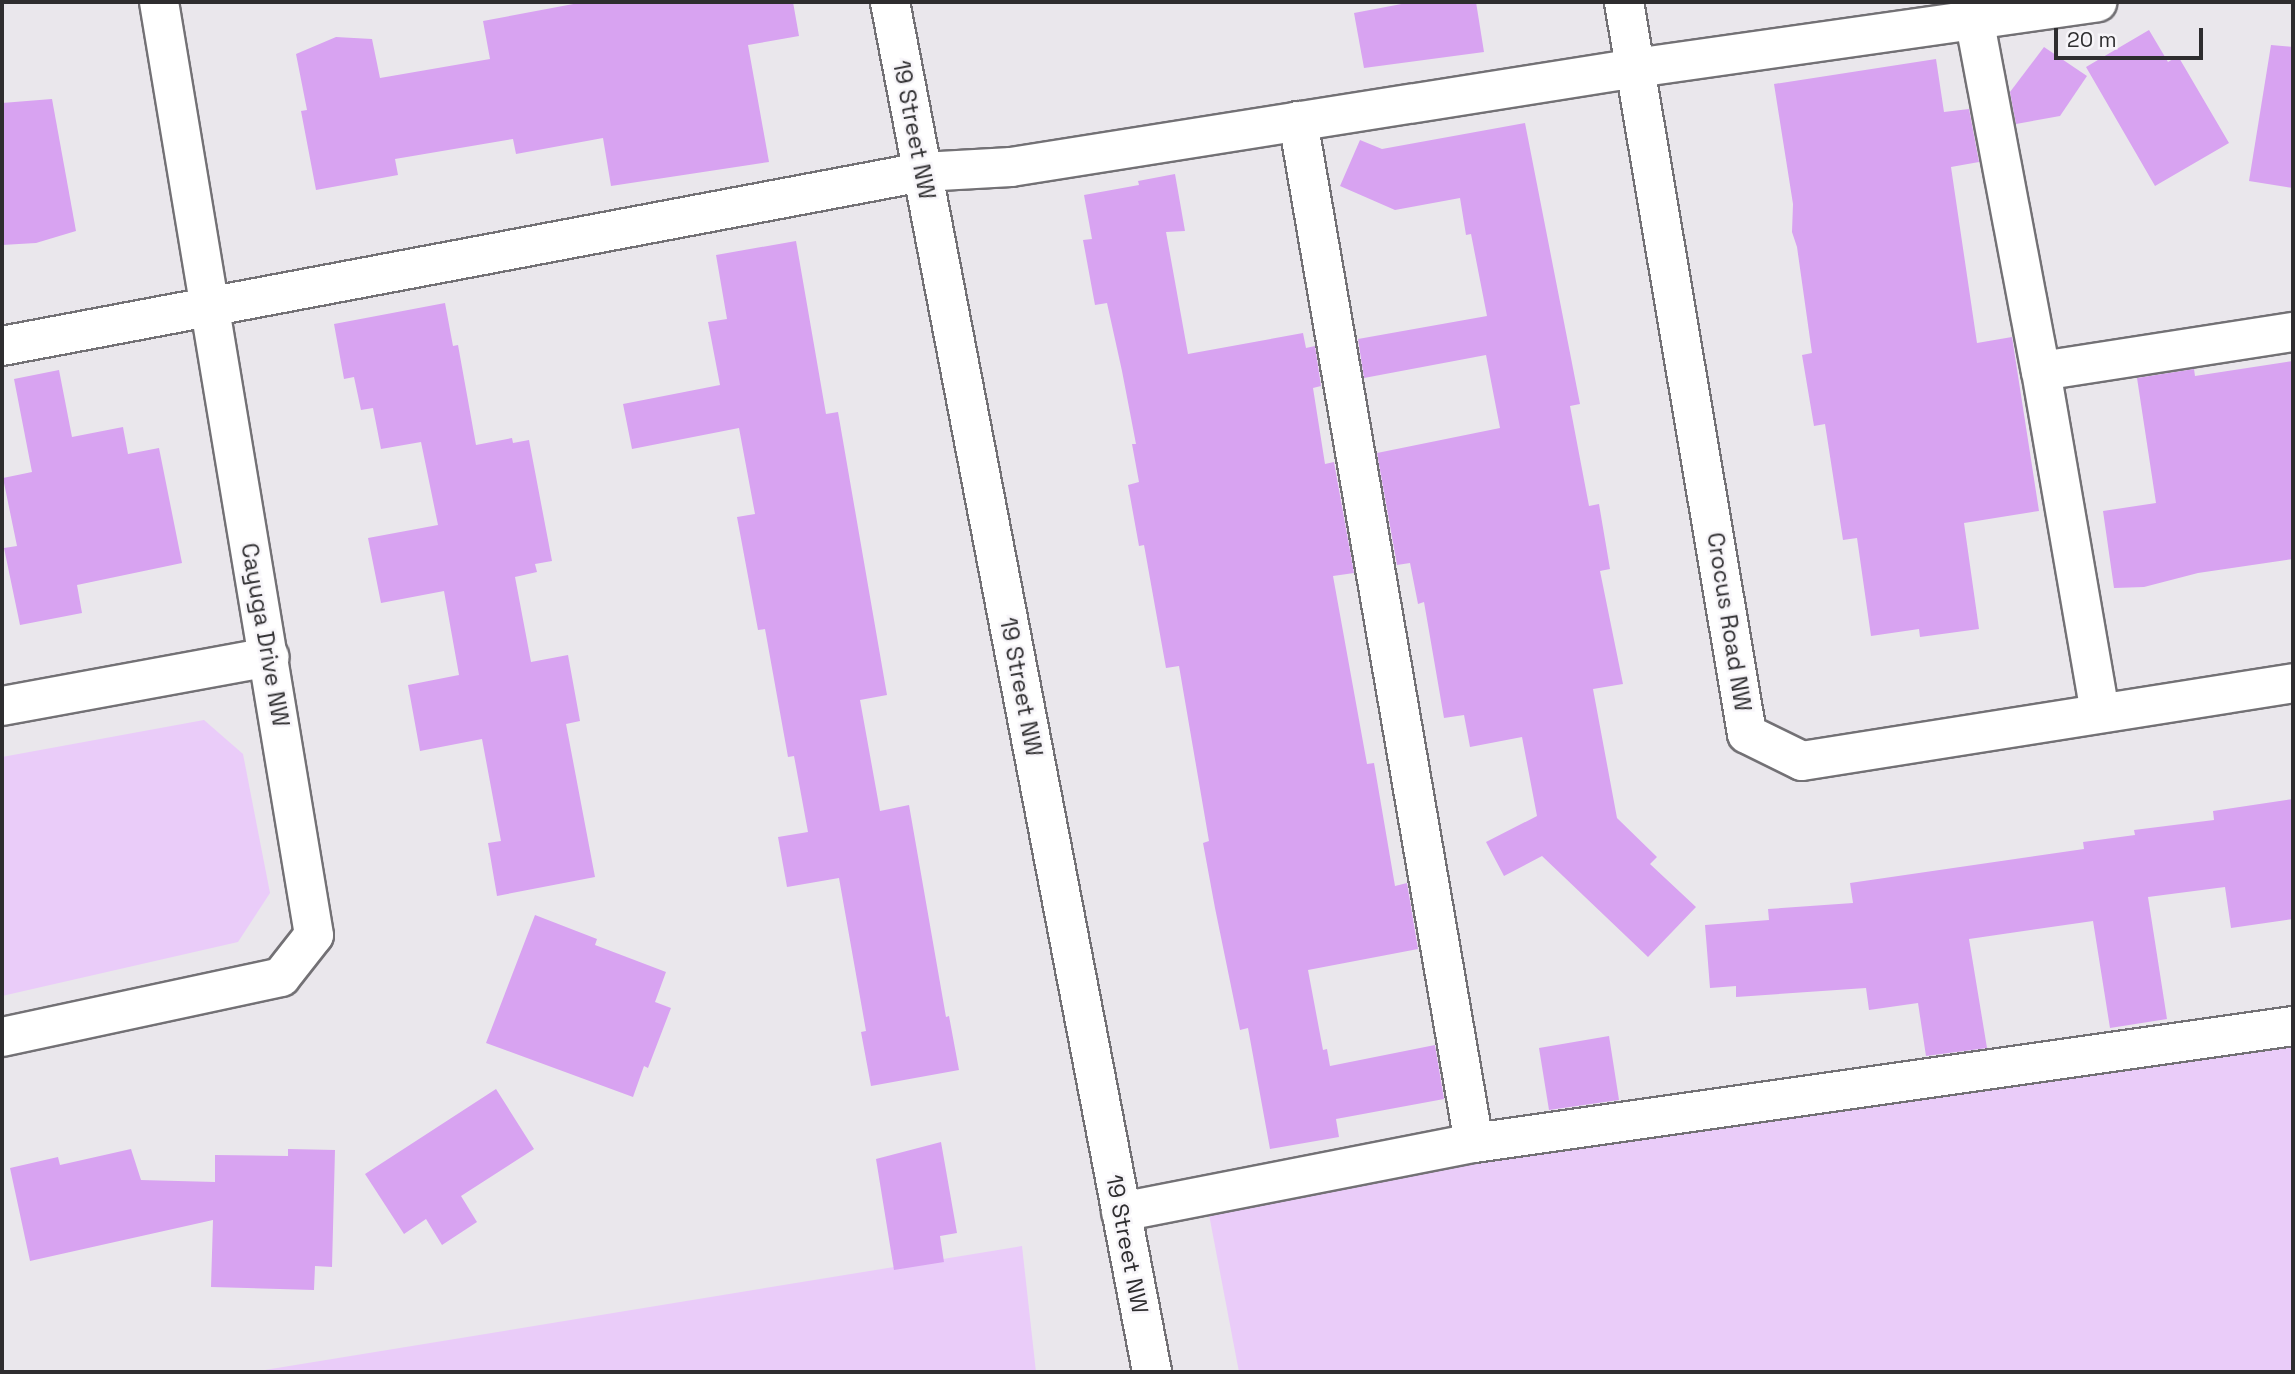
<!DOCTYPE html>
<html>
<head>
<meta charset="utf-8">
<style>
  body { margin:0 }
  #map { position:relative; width:2295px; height:1374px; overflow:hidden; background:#eae7ec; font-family:"Space Grotesk",sans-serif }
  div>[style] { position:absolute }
  .green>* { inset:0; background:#eaccf9 }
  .building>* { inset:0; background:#d8a3f1 }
  .roads { filter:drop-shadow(2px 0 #737175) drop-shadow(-2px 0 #737175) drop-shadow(0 2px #737175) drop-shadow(0 -2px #737175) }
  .minor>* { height:38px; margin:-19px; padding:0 19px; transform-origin:19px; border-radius:19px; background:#fff }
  span { translate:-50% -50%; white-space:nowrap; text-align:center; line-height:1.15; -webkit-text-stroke:5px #f7f5f9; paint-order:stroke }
  .street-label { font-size:23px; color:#2e2d2f }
  .frame { position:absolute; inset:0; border:4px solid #2e2d2f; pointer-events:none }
  .scale { position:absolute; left:2054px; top:28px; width:149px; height:32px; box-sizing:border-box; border:4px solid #2e2d2f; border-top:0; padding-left:9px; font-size:21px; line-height:24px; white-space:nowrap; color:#2e2d2f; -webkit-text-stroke:5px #f7f5f9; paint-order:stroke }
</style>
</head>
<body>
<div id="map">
  <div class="green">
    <div style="clip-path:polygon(204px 720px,243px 754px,270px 893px,238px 942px,2px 996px,2px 757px)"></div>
    <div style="clip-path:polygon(2293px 1041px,2293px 1372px,1239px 1372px,1207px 1204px)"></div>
    <div style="clip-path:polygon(1022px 1246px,1036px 1372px,253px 1372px)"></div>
  </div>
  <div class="building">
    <div style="clip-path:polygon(584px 2px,793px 2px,799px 36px,748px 45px,769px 162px,611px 186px,603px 138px,516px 154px,513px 139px,395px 159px,398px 175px,316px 190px,301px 111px,307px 110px,296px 54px,336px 37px,372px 39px,380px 78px,490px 59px,483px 21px)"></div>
    <div style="clip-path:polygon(1412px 2px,1476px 2px,1484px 52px,1364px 68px,1354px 13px)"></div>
    <div style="clip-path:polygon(2149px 30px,2168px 62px,2178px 56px,2229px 143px,2155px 186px,2086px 67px)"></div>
    <div style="clip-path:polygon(2271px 45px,2293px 47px,2293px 188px,2249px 181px)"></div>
    <div style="clip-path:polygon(2044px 47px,2087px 76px,2060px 116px,2016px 124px,2010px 92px)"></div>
    <div style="clip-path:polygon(1936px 59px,1944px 112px,1969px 109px,1979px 162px,1951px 167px,1977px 343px,2012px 337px,2039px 511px,1964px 523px,1979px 629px,1920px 637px,1919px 629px,1871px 636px,1857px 538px,1843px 540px,1825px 424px,1814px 426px,1802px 355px,1812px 353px,1797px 247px,1792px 232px,1793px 204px,1774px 84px)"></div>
    <div style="clip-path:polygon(52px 99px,76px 231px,36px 243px,2px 245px,2px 103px)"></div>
    <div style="clip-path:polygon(1525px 123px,1580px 404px,1570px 406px,1589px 506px,1599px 504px,1610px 569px,1600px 571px,1623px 684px,1593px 689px,1617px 818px,1657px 857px,1650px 864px,1696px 907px,1648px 957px,1542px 856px,1504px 876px,1486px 842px,1537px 816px,1522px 737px,1470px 747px,1464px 715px,1444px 718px,1424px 602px,1418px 604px,1410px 563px,1397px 565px,1377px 453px,1500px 428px,1486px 355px,1364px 378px,1358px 339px,1487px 316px,1471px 234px,1466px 235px,1460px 198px,1395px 210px,1340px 186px,1360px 140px,1382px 149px)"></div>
    <div style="clip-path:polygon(1175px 174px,1185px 231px,1166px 232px,1188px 354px,1303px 333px,1306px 348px,1315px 346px,1321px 386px,1313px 388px,1325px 464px,1334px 462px,1354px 573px,1333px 576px,1367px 764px,1374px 763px,1395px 886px,1407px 883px,1418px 949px,1308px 970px,1323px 1050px,1327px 1049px,1330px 1066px,1435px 1045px,1444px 1099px,1336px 1119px,1339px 1137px,1270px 1149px,1248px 1028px,1240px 1030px,1215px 908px,1203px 843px,1209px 841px,1179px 666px,1166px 668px,1144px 545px,1139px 546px,1128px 485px,1139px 482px,1132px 444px,1136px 444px,1122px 371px,1107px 303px,1095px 305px,1083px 240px,1092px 239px,1084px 195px,1139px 185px,1138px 181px)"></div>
    <div style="clip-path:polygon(796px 241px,826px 414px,838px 412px,887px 695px,860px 700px,880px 811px,909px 805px,946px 1017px,949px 1016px,959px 1070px,871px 1086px,861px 1032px,866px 1031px,839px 878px,787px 887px,778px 837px,808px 832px,794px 756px,788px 757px,765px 629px,758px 630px,737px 517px,755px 514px,739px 428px,632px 449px,623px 404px,720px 385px,708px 322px,727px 319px,716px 255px)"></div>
    <div style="clip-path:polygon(445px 303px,453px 346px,458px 345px,476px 445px,512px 438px,513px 443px,529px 440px,552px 561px,535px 564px,537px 572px,515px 577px,531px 662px,568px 655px,580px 721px,566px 724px,595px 877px,497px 896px,488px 843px,501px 841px,482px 739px,420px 751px,408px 685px,459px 675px,444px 591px,381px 603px,368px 538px,438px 525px,421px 442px,381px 449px,373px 408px,361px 410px,354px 377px,344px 379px,334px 324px)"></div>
    <div style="clip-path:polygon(2293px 361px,2293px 559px,2198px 573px,2144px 587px,2114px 588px,2103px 511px,2156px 503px,2137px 378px,2194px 369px,2195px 376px)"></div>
    <div style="clip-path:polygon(59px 370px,72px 437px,123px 427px,128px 454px,159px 448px,182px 563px,77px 585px,82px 613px,20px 625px,4px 548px,17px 546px,3px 478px,32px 472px,14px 379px)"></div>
    <div style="clip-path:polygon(2293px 799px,2293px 919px,2231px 928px,2225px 887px,2148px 897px,2167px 1019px,2110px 1028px,2093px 921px,1969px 939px,1987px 1048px,1926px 1056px,1918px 1003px,1869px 1010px,1866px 988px,1736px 997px,1736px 986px,1710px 988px,1705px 925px,1769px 920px,1768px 909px,1853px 903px,1850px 883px,2084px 849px,2083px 842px,2135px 835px,2134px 830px,2214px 820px,2213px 811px)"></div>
    <div style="clip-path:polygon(535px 915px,597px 939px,595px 945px,666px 972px,655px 1002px,671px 1008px,648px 1068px,644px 1066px,633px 1097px,486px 1043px)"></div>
    <div style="clip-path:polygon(1609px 1036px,1619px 1100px,1549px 1110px,1539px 1048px)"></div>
    <div style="clip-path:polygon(496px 1089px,534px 1149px,461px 1196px,477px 1222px,442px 1245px,426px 1219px,404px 1234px,365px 1174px)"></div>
    <div style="clip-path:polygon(941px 1142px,957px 1233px,940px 1236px,944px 1262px,894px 1270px,876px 1159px)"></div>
    <div style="clip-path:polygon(131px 1149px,141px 1180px,215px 1182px,215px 1155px,288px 1156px,288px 1149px,335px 1150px,332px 1267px,315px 1266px,314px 1290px,211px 1287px,213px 1220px,30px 1261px,10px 1168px,58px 1157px,60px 1165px)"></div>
  </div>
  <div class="roads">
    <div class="minor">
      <div style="left:890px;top:2px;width:1395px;rotate:79.17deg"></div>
      <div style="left:1624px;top:2px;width:742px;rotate:80.46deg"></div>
      <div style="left:1747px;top:734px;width:61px;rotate:26.1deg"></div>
      <div style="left:1802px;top:761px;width:497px;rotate:-9deg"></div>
      <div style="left:1974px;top:18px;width:359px;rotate:79.3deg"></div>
      <div style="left:2041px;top:371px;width:347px;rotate:80.2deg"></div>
      <div style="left:1298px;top:121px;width:1037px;rotate:80.23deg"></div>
      <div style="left:2px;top:346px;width:936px;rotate:-10.71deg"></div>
      <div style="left:922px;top:172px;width:89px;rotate:-3.2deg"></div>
      <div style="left:1011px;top:167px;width:633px;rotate:-9deg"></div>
      <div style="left:1636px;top:68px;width:466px;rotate:-8.1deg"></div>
      <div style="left:2041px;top:371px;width:255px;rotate:-8.8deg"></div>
      <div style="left:2px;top:706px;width:272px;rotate:-10.4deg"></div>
      <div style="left:2px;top:1037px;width:285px;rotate:-12.1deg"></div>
      <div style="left:281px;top:977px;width:53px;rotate:-51.8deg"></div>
      <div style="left:314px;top:935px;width:946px;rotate:-99.43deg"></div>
      <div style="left:1121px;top:1212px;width:360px;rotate:-11.1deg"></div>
      <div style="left:1474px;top:1143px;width:827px;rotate:-8.13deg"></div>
    </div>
  </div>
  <div class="street-label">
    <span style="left:914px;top:130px;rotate:79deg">19 Street NW</span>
    <span style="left:1729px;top:622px;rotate:81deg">Crocus Road NW</span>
    <span style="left:265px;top:635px;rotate:80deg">Cayuga Drive NW</span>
    <span style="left:1021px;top:687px;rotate:79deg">19 Street NW</span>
    <span style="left:1127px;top:1244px;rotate:79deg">19 Street NW</span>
  </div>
  <div class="frame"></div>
  <div class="scale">20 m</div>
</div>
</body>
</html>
